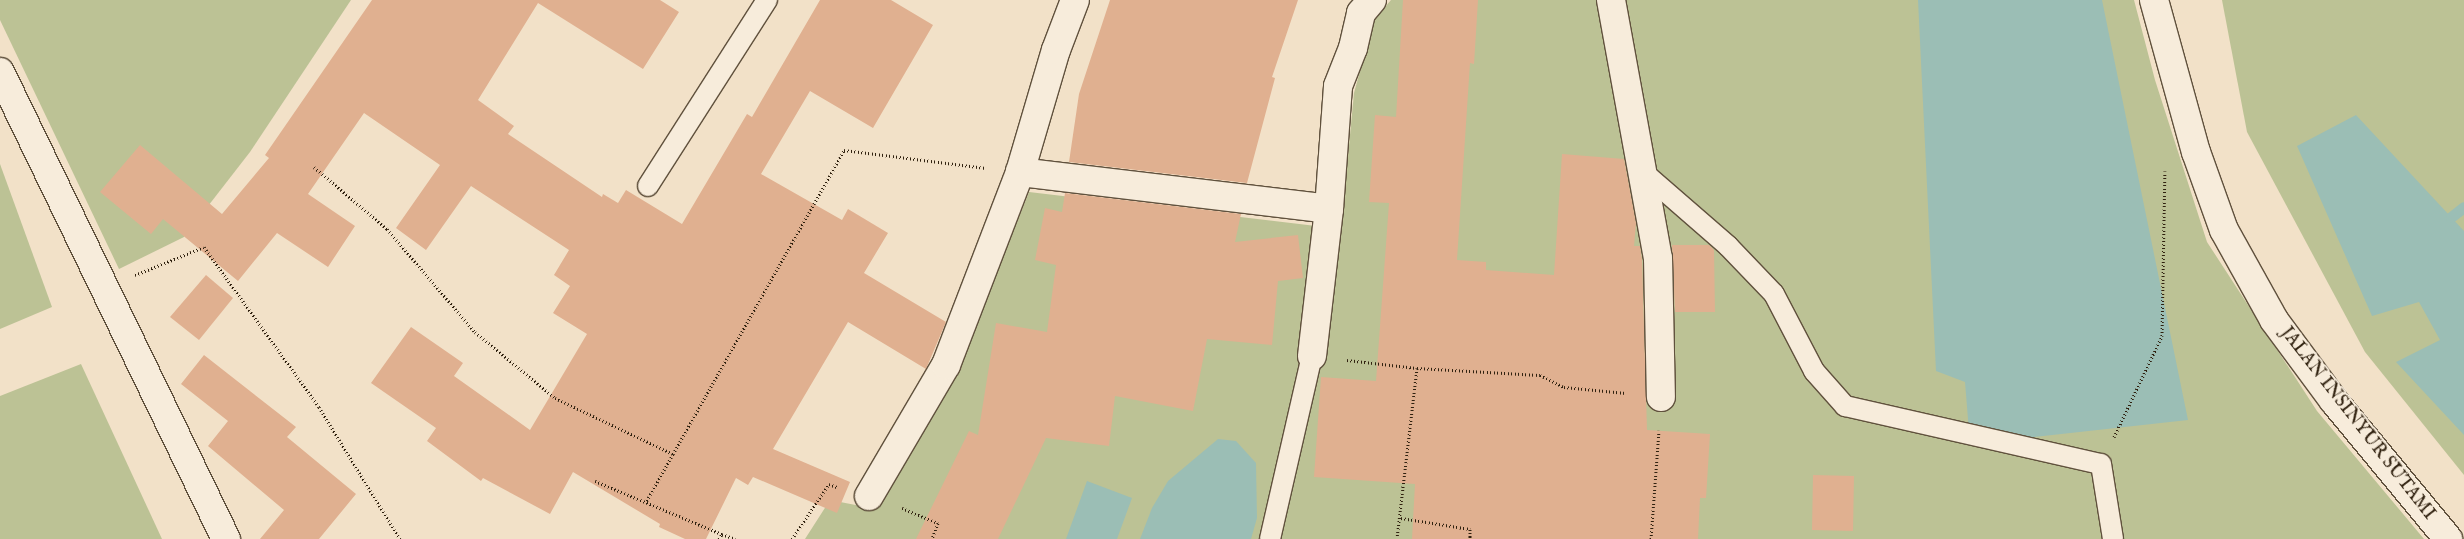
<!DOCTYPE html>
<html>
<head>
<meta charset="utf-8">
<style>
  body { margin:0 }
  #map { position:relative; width:2464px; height:539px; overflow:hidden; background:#f2e1c8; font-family:"IM FELL English",serif }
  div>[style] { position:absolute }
  .green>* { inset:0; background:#bcc295 }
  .water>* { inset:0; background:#9bbeb5 }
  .stream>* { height:11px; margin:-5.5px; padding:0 5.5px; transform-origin:5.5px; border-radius:5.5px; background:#9bbeb5 }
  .building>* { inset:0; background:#e0b090 }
  .path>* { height:3px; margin-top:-1.5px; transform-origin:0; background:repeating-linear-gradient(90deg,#30210f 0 1px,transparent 0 3.5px) }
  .roads { filter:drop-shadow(1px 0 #60513d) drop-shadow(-1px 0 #60513d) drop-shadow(0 1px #60513d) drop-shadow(0 -1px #60513d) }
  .service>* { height:20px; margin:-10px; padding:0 10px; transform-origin:10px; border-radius:10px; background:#f7ecdb }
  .minor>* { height:28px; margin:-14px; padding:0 14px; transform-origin:14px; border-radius:14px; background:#f7ecdb }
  span { translate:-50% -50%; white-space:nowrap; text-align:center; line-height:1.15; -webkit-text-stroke:4px #f7ecdb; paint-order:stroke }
  .street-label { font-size:18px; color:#30210f }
</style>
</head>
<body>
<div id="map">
  <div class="green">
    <div style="clip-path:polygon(0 0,351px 0,250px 152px,184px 237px,119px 269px,0 20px)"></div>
    <div style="clip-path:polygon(1391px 0,2134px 0,2155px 80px,2207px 242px,2317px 411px,2424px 539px,805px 539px,830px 500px,876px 509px,957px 370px,1029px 192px,1341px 229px,1354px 93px,1374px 20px)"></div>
    <div style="clip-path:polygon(2222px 0,2464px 0,2464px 475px,2365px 352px,2247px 132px)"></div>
    <div style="clip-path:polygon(0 164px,52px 307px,0 329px)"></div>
    <div style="clip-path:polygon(81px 364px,162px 539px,0 539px,0 396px)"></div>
  </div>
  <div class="water">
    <div style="clip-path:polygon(1918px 0,2102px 0,2188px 420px,1970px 444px,1965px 382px,1936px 371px)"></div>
    <div style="clip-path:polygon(2356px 115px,2464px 231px,2464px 435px,2396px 362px,2440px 340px,2419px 302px,2372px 316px,2297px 146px)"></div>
    <div style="clip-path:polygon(1218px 439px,1236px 441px,1256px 463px,1257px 518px,1251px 539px,1140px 539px,1152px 508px,1168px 481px)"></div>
    <div style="clip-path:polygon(1087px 481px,1132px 498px,1117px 539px,1066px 539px)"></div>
  </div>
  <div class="stream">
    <div style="left:2451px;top:217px;width:16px;rotate:-38deg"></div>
  </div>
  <div class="building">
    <div style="clip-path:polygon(372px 0,660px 0,679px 12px,643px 69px,538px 3px,478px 100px,514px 126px,508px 134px,602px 197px,603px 194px,618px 203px,626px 190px,682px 224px,747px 114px,752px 117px,820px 0,891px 0,933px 25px,873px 128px,810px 91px,761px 174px,842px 220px,848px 209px,888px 233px,864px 273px,946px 322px,926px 369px,848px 322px,773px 449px,850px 482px,837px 513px,753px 477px,748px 485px,736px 478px,706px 539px,685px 539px,659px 527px,660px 524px,573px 472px,550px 514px,483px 478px,481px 481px,427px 441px,436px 428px,371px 383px,411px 327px,463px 363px,454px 376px,530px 430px,587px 334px,553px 313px,570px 286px,554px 275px,569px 250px,471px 186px,426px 250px,396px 228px,440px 165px,364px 113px,308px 194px,355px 226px,328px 267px,277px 233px,238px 281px,163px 219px,151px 234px,100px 192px,140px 145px,222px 214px,269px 158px,265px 155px)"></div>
    <div style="clip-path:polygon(1110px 0,1298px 0,1272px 77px,1275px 78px,1247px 183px,1069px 162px,1079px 94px)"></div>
    <div style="clip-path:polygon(1403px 0,1478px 0,1474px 64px,1470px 63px,1457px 260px,1486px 262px,1486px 270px,1554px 275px,1562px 154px,1624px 159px,1636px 223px,1634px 246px,1640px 246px,1642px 260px,1647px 430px,1710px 434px,1706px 498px,1700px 498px,1698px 539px,1412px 539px,1415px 484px,1314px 477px,1321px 377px,1376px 381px,1389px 203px,1369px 202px,1375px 115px,1396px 117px)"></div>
    <div style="clip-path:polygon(1065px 193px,1241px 214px,1235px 242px,1298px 235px,1303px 278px,1278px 281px,1272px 345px,1207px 339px,1193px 411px,1115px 396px,1109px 446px,1046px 438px,998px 539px,916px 539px,969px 431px,978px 435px,996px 323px,1047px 332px,1056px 265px,1035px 260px,1045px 208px,1062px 212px)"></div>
    <div style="clip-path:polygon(1672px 245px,1709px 245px,1714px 250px,1715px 312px,1675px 312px)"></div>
    <div style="clip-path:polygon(206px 275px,233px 298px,199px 340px,170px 317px)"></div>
    <div style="clip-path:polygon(204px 355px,296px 427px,287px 437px,356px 494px,319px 539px,260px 539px,284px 510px,208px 446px,228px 421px,181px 384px)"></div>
    <div style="clip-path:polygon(1813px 475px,1854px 476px,1853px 531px,1812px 530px)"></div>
  </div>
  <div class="path">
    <div style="left:314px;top:167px;width:96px;rotate:40.3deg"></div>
    <div style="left:387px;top:229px;width:135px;rotate:49.5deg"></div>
    <div style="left:475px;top:332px;width:104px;rotate:39.5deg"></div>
    <div style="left:555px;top:398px;width:131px;rotate:25.4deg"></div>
    <div style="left:673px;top:454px;width:55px;rotate:119.4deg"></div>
    <div style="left:135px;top:275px;width:74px;rotate:-22.1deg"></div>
    <div style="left:204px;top:247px;width:197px;rotate:54.3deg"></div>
    <div style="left:319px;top:407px;width:155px;rotate:58.5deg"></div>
    <div style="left:1347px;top:360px;width:70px;rotate:6.5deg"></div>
    <div style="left:1417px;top:368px;width:172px;rotate:96.7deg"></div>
    <div style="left:1417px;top:368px;width:123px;rotate:3.3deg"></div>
    <div style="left:1540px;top:375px;width:27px;rotate:27deg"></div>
    <div style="left:1564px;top:387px;width:62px;rotate:5.5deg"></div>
    <div style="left:2114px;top:437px;width:112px;rotate:-64.6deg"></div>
    <div style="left:2162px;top:336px;width:165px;rotate:-89deg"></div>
    <div style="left:673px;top:454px;width:349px;rotate:-60.6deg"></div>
    <div style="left:844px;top:150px;width:143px;rotate:7.2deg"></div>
    <div style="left:595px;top:481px;width:138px;rotate:22.7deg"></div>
    <div style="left:902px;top:508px;width:39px;rotate:23deg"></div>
    <div style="left:938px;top:523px;width:17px;rotate:111deg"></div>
    <div style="left:1401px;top:518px;width:70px;rotate:9.1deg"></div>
    <div style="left:1470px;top:529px;width:10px;rotate:90deg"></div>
    <div style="left:719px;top:539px;width:6px;rotate:-59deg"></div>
    <div style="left:722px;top:534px;width:14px;rotate:21deg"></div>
    <div style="left:792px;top:539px;width:66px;rotate:-56.1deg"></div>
    <div style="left:829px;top:484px;width:9px;rotate:21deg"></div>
    <div style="left:1651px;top:539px;width:109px;rotate:-85.8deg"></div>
  </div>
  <div class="roads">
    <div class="service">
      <div style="left:1643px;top:172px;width:113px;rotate:41deg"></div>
      <div style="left:1728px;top:246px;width:66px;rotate:46.2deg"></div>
      <div style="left:1774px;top:294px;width:87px;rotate:62.5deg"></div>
      <div style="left:1814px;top:371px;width:47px;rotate:48.5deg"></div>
      <div style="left:1845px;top:406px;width:262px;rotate:12.8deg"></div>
      <div style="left:2101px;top:464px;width:76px;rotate:80.9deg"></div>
      <div style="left:648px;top:186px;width:221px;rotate:-57.4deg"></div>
      <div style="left:1270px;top:539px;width:188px;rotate:-77.1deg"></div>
    </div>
    <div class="minor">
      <div style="left:1611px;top:0;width:262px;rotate:79.7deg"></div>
      <div style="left:1658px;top:258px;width:139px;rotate:88.8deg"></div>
      <div style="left:2154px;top:0;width:158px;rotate:74.6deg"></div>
      <div style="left:2196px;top:152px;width:83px;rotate:70.3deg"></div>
      <div style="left:2224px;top:230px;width:103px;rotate:60.9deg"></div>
      <div style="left:2274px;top:320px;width:101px;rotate:53.5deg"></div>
      <div style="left:2334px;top:401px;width:179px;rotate:50.4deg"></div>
      <div style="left:0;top:72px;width:519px;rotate:64.18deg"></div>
      <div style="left:1020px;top:172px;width:311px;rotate:6.8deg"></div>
      <div style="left:1312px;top:356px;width:148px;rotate:-83.4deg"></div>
      <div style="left:1329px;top:209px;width:123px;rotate:-85.8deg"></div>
      <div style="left:1338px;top:86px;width:41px;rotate:-68.5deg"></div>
      <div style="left:1353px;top:48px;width:36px;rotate:-77deg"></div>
      <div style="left:1361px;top:13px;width:17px;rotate:-50deg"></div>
      <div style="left:869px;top:496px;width:152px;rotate:-59.6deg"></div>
      <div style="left:946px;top:365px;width:207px;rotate:-69deg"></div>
      <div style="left:1020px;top:172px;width:127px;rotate:-73.6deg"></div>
      <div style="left:1056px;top:50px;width:53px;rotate:-69.2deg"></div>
    </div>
  </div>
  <div class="street-label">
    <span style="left:2357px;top:424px;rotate:52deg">JALAN INSINYUR SUTAMI</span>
  </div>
</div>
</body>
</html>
